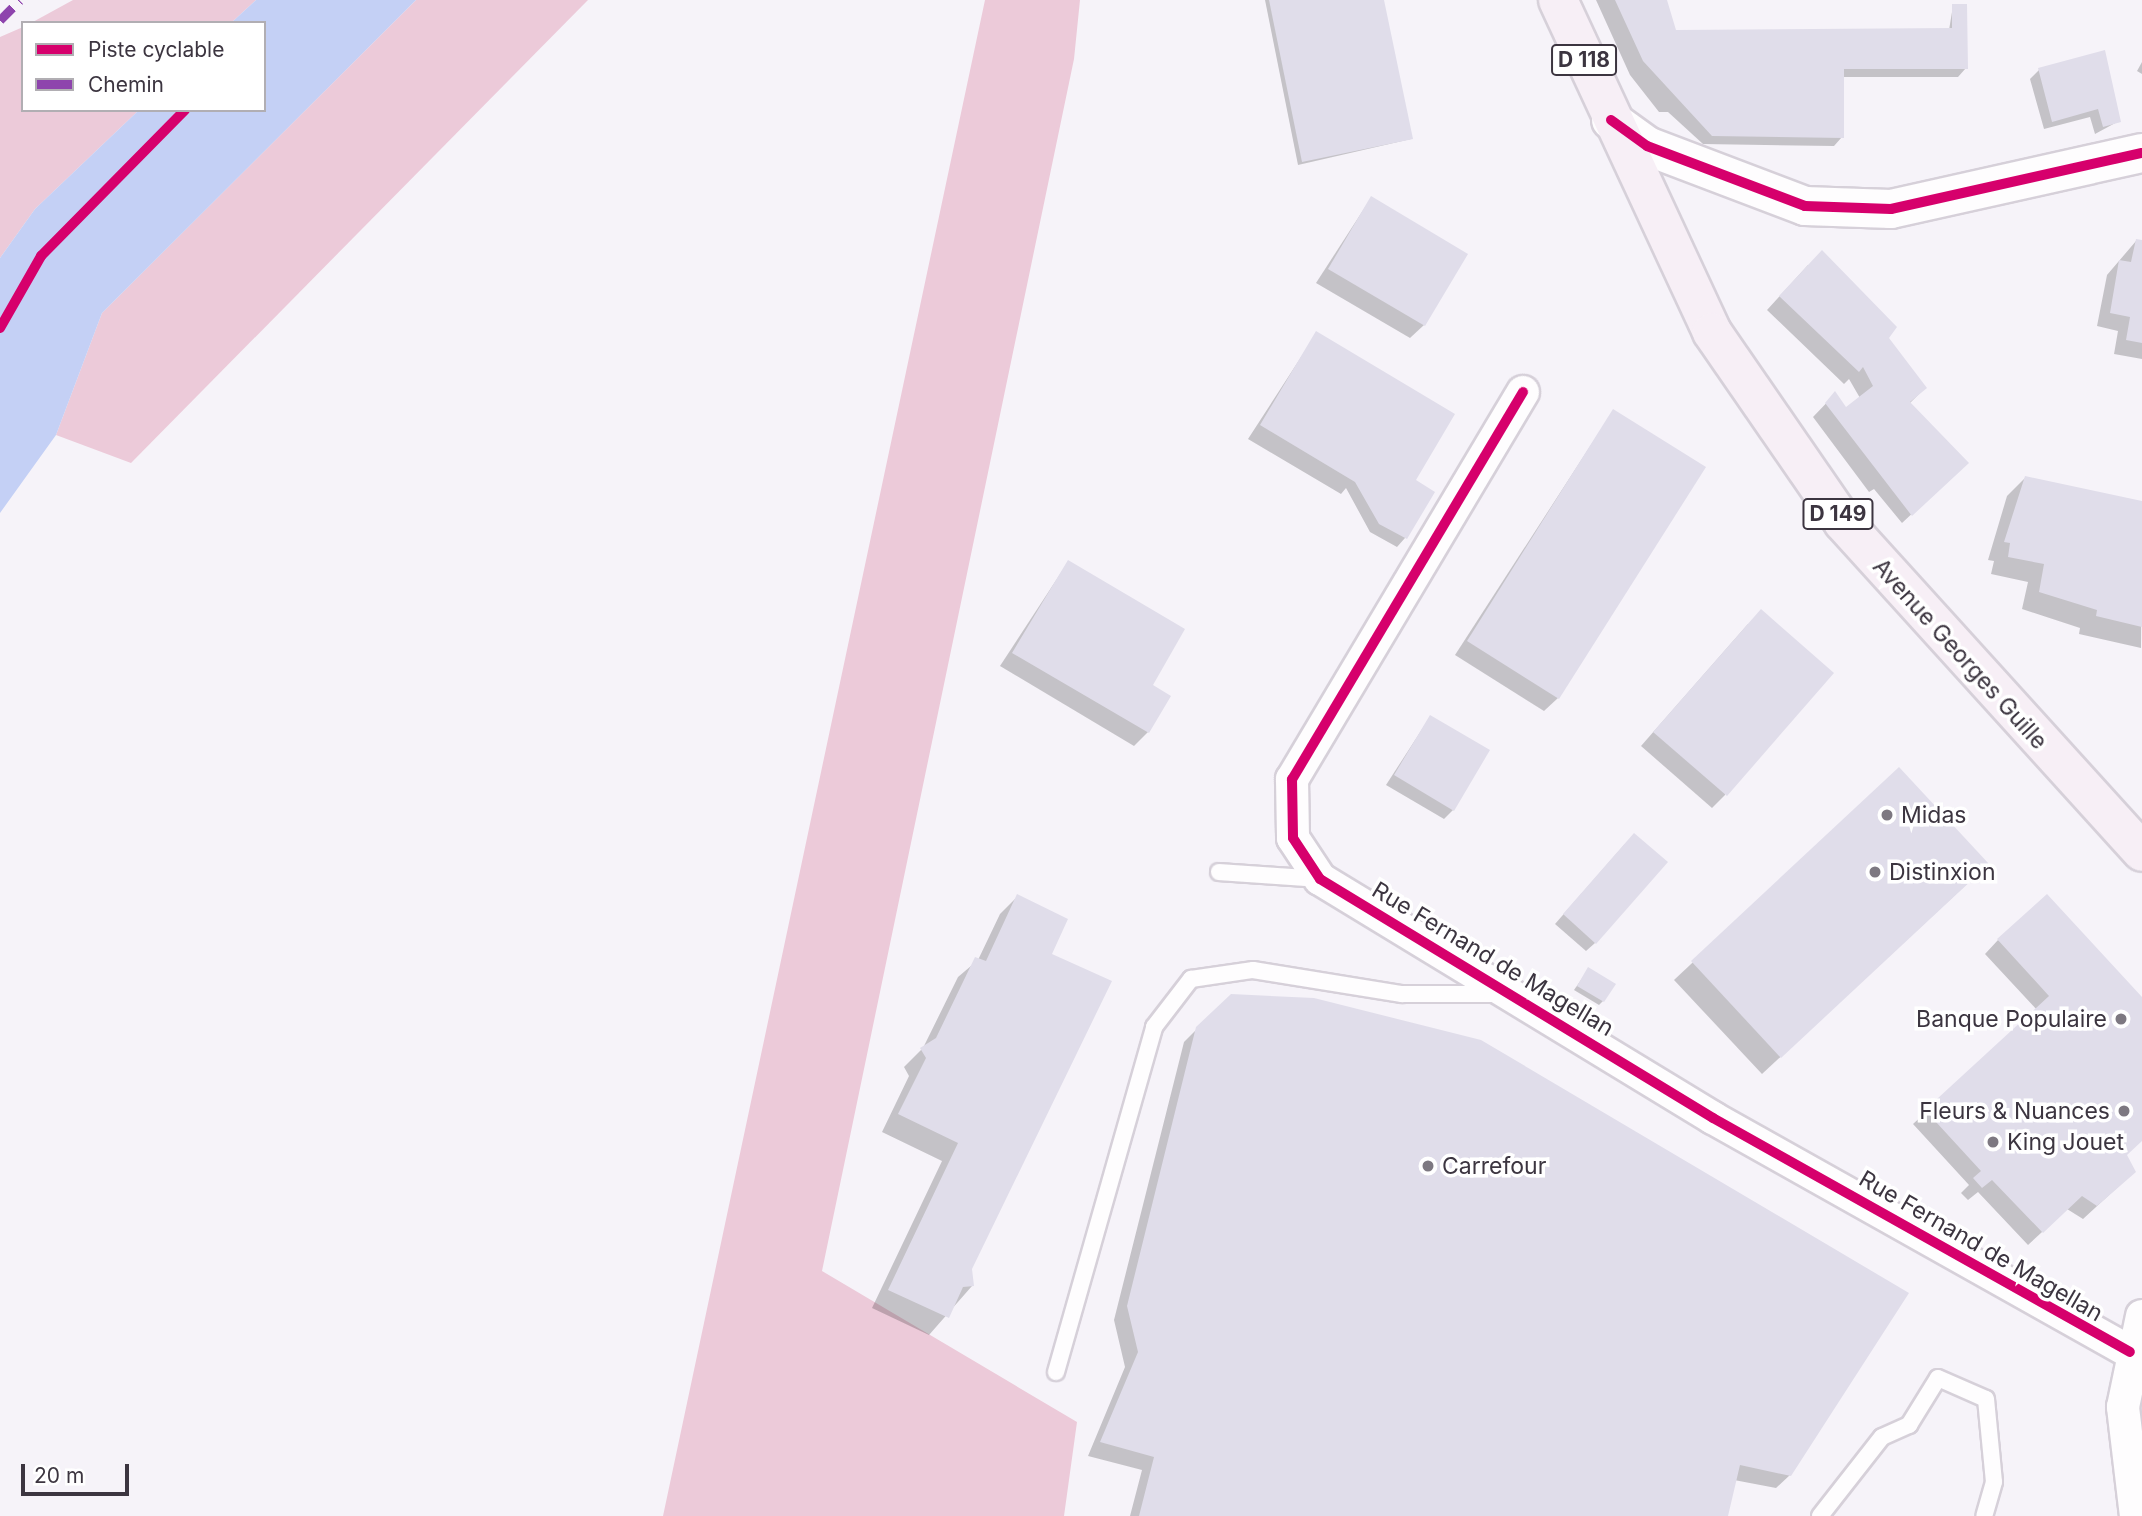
<!DOCTYPE html>
<html>
<head>
<meta charset="utf-8">
<style>
  body { margin:0 }
  #map { position:relative; width:2142px; height:1516px; overflow:hidden; background:#f6f3f9; font-family:Inter,sans-serif }
  div>[style] { position:absolute }
  .forest>* { inset:0; background:#eccad9 }
  .water>* { inset:0; background:#c4d0f5 }
  .shadow>* { inset:0; background:#0003 }
  .building>* { inset:0; background:#e0ddea }
  .roads { filter:drop-shadow(2px 0 #d6d0d9) drop-shadow(-2px 0 #d6d0d9) drop-shadow(0 2px #d6d0d9) drop-shadow(0 -2px #d6d0d9) }
  .service>* { height:16px; margin:-8px; padding:0 8px; transform-origin:8px; border-radius:8px; background:#fefdfe }
  .minor>* { height:32px; margin:-16px; padding:0 16px; transform-origin:16px; border-radius:16px; background:#fefdfe }
  .tertiary>* { height:38px; margin:-19px; padding:0 19px; transform-origin:19px; border-radius:19px; background:#fefdfe }
  .primary>* { height:38px; margin:-19px; padding:0 19px; transform-origin:19px; border-radius:19px; background:#f7eff6 }
  .quiet>* { height:9px; margin-top:-4.5px; transform-origin:0; background:repeating-linear-gradient(90deg,#8e44ad 0 18px,transparent 0 27px) }
  .cycleway>* { height:10px; margin:-5px; padding:0 5px; transform-origin:5px; border-radius:5px; background:#d6006c }
  .dots>* { width:19px; height:19px; translate:-50% -50%; box-sizing:border-box; border:4px solid #fff; border-radius:50% }
  span { translate:-50% -50%; white-space:nowrap; text-align:center; line-height:1.15; -webkit-text-stroke:7px #fff; paint-order:stroke }
  .shield-label span { padding:2px 5px; background:#fff; border:2px solid; border-radius:5px; -webkit-text-stroke-width:0 }
  .shield-label { font-size:21px; color:#3c3540; font-weight:700 }
  .street-label { font-size:23px; color:#3c3540 }
  .poi-label { font-size:23px; color:#3c3540 }
  .left { translate:0 -50%; text-align:left }
  .right { translate:-100% -50%; text-align:right }
  .legend { position:absolute; left:21px; top:21px; width:245px; height:91px; box-sizing:border-box; background:#fff; border:2px solid #b1aeb3; margin:0; padding:9px 12px; list-style:none; font-size:21px; color:#3c3540 }
  .legend li { display:flex; align-items:center; gap:14px; height:35px }
  .legend b { width:35px; border:2px solid #b1aeb3 }
  .scale { position:absolute; left:21px; top:1464px; width:108px; height:32px; box-sizing:border-box; border:4px solid #3c3540; border-top:0; padding-left:9px; font-size:21px; line-height:24px; white-space:nowrap; color:#3c3540; -webkit-text-stroke:5px #fff; paint-order:stroke }
</style>
</head>
<body>
<div id="map">
  <div class="forest">
    <div style="clip-path:polygon(73px 0,256px 0,231px 23px,31px 23px)"></div>
    <div style="clip-path:polygon(416px 0,588px 0,131px 463px,56px 435px,102px 313px)"></div>
    <div style="clip-path:polygon(985px 0,1080px 0,1074px 59px,822px 1271px,1077px 1422px,1064px 1516px,663px 1516px)"></div>
    <div style="clip-path:polygon(23px 27px,23px 110px,139px 110px,35px 209px,0 258px,0 37px)"></div>
  </div>
  <div class="water">
    <div style="clip-path:polygon(256px 0,416px 0,102px 313px,56px 435px,0 513px,0 258px,35px 209px,139px 110px,264px 110px,264px 23px,231px 23px)"></div>
  </div>
  <div class="shadow">
    <div style="clip-path:polygon(1265px 0,1383px 0,1411px 139px,1298px 165px)"></div>
    <div style="clip-path:polygon(1596px 0,1665px 0,1675px 32px,1949px 30px,1953px 6px,1966px 68px,1958px 77px,1842px 77px,1842px 137px,1834px 146px,1703px 144px,1668px 112px,1659px 112px,1630px 75px)"></div>
    <div style="clip-path:polygon(2142px 62px,2142px 74px,2137px 71px)"></div>
    <div style="clip-path:polygon(2039px 70px,2119px 121px,2095px 134px,2090px 117px,2044px 129px,2030px 79px)"></div>
    <div style="clip-path:polygon(1371px 198px,1424px 325px,1410px 338px,1316px 283px)"></div>
    <div style="clip-path:polygon(2136px 241px,2142px 242px,2142px 359px,2114px 354px,2118px 331px,2097px 326px,2107px 275px)"></div>
    <div style="clip-path:polygon(1808px 265px,1887px 338px,1925px 388px,1909px 404px,1958px 471px,1902px 523px,1874px 489px,1869px 492px,1813px 417px,1835px 394px,1845px 410px,1860px 398px,1849px 379px,1844px 384px,1767px 310px)"></div>
    <div style="clip-path:polygon(1316px 334px,1414px 479px,1405px 538px,1397px 547px,1370px 532px,1346px 488px,1341px 494px,1248px 439px)"></div>
    <div style="clip-path:polygon(1613px 411px,1558px 698px,1544px 711px,1455px 655px)"></div>
    <div style="clip-path:polygon(2025px 478px,2142px 503px,2141px 648px,2079px 634px,2080px 628px,2022px 609px,2028px 582px,1991px 574px,1994px 561px,1988px 560px,2007px 496px)"></div>
    <div style="clip-path:polygon(1068px 562px,1150px 686px,1148px 732px,1134px 746px,1000px 666px)"></div>
    <div style="clip-path:polygon(1748px 624px,1725px 795px,1712px 808px,1641px 746px)"></div>
    <div style="clip-path:polygon(1430px 717px,1453px 810px,1444px 819px,1386px 785px)"></div>
    <div style="clip-path:polygon(1899px 769px,1969px 882px,1762px 1074px,1674px 980px)"></div>
    <div style="clip-path:polygon(1625px 844px,1595px 943px,1586px 951px,1555px 924px)"></div>
    <div style="clip-path:polygon(1018px 896px,1049px 954px,970px 1269px,972px 1286px,929px 1335px,872px 1308px,942px 1161px,882px 1132px,909px 1076px,904px 1067px,923px 1048px,958px 977px,978px 960px,1000px 914px)"></div>
    <div style="clip-path:polygon(1998px 940px,2142px 1004px,2142px 1140px,2125px 1155px,2120px 1185px,2083px 1219px,2067px 1209px,2028px 1245px,1978px 1192px,1968px 1200px,1961px 1193px,1969px 1185px,1913px 1124px,2037px 1010px,1985px 954px)"></div>
    <div style="clip-path:polygon(1588px 970px,1603px 1001px,1599px 1005px,1574px 990px)"></div>
    <div style="clip-path:polygon(1231px 995px,1790px 1475px,1776px 1488px,1734px 1480px,1725px 1516px,1130px 1516px,1142px 1470px,1088px 1456px,1125px 1367px,1114px 1320px,1184px 1042px)"></div>
  </div>
  <div class="building">
    <div style="clip-path:polygon(1269px 0,1384px 0,1413px 139px,1302px 162px)"></div>
    <div style="clip-path:polygon(1615px 0,1667px 0,1676px 30px,1952px 28px,1952px 4px,1967px 4px,1968px 69px,1844px 69px,1844px 138px,1712px 136px,1643px 61px)"></div>
    <div style="clip-path:polygon(2105px 50px,2121px 122px,2103px 127px,2098px 109px,2052px 122px,2038px 68px)"></div>
    <div style="clip-path:polygon(1371px 196px,1468px 254px,1425px 326px,1328px 269px)"></div>
    <div style="clip-path:polygon(2136px 239px,2142px 240px,2142px 343px,2126px 340px,2130px 317px,2110px 313px,2119px 260px,2131px 262px)"></div>
    <div style="clip-path:polygon(1822px 250px,1897px 327px,1889px 338px,1927px 388px,1910px 402px,1969px 463px,1912px 516px,1825px 403px,1835px 391px,1846px 407px,1873px 386px,1863px 367px,1859px 372px,1779px 296px)"></div>
    <div style="clip-path:polygon(1316px 331px,1455px 414px,1416px 480px,1435px 492px,1407px 539px,1379px 524px,1355px 482px,1260px 425px)"></div>
    <div style="clip-path:polygon(1613px 409px,1706px 467px,1559px 699px,1467px 641px)"></div>
    <div style="clip-path:polygon(2025px 476px,2142px 501px,2142px 627px,2096px 616px,2097px 610px,2039px 592px,2044px 564px,2008px 557px,2010px 543px,2004px 542px)"></div>
    <div style="clip-path:polygon(1068px 560px,1185px 629px,1153px 685px,1171px 696px,1149px 733px,1012px 653px)"></div>
    <div style="clip-path:polygon(1761px 609px,1834px 673px,1727px 796px,1653px 732px)"></div>
    <div style="clip-path:polygon(1430px 715px,1490px 750px,1454px 811px,1394px 775px)"></div>
    <div style="clip-path:polygon(1899px 767px,1989px 864px,1781px 1058px,1691px 961px)"></div>
    <div style="clip-path:polygon(1634px 833px,1668px 862px,1596px 944px,1563px 914px)"></div>
    <div style="clip-path:polygon(1017px 894px,1068px 919px,1052px 954px,1112px 981px,972px 1269px,974px 1286px,963px 1287px,949px 1318px,888px 1290px,958px 1143px,898px 1114px,926px 1058px,920px 1048px,936px 1038px,975px 957px,986px 961px)"></div>
    <div style="clip-path:polygon(2047px 894px,2142px 997px,2142px 1141px,2127px 1155px,2136px 1172px,2097px 1206px,2082px 1196px,2043px 1233px,1992px 1180px,1982px 1188px,1973px 1178px,1981px 1171px,1925px 1110px,2049px 996px,1997px 939px)"></div>
    <div style="clip-path:polygon(1588px 967px,1616px 984px,1604px 1002px,1577px 986px)"></div>
    <div style="clip-path:polygon(1231px 994px,1314px 998px,1481px 1040px,1909px 1293px,1791px 1476px,1740px 1465px,1728px 1516px,1139px 1516px,1154px 1457px,1100px 1442px,1138px 1352px,1127px 1306px,1196px 1027px)"></div>
  </div>
  <div class="roads">
    <div class="service">
      <div style="left:1219px;top:872px;width:101px;rotate:4deg"></div>
      <div style="left:1056px;top:1372px;width:359px;rotate:-74.1deg"></div>
      <div style="left:1154px;top:1027px;width:61px;rotate:-52.4deg"></div>
      <div style="left:1191px;top:979px;width:63px;rotate:-8.3deg"></div>
      <div style="left:1253px;top:970px;width:151px;rotate:9.2deg"></div>
      <div style="left:1402px;top:994px;width:98px"></div>
      <div style="left:1820px;top:1516px;width:100px;rotate:-51.9deg"></div>
      <div style="left:1882px;top:1437px;width:30px;rotate:-24deg"></div>
      <div style="left:1909px;top:1425px;width:55px;rotate:-58.3deg"></div>
      <div style="left:1938px;top:1378px;width:52px;rotate:23.6deg"></div>
      <div style="left:1986px;top:1399px;width:83px;rotate:84.5deg"></div>
      <div style="left:1994px;top:1482px;width:35px;rotate:106deg"></div>
    </div>
    <div class="minor">
      <div style="left:1523px;top:392px;width:451px;rotate:120.8deg"></div>
      <div style="left:1292px;top:779px;width:59px;rotate:89deg"></div>
      <div style="left:1293px;top:838px;width:49px;rotate:56.6deg"></div>
      <div style="left:1320px;top:879px;width:460px;rotate:31.3deg"></div>
      <div style="left:1713px;top:1118px;width:478px;rotate:29.3deg"></div>
      <div style="left:2136px;top:1516px;width:110px;rotate:-96.8deg"></div>
      <div style="left:2123px;top:1407px;width:93px;rotate:-78.2deg"></div>
    </div>
    <div class="tertiary">
      <div style="left:1611px;top:120px;width:44px;rotate:35.8deg"></div>
      <div style="left:1647px;top:146px;width:169px;rotate:20.8deg"></div>
      <div style="left:1805px;top:206px;width:86px;rotate:2deg"></div>
      <div style="left:1891px;top:209px;width:257px;rotate:-12.6deg"></div>
    </div>
    <div class="primary">
      <div style="left:1558px;top:0;width:366px;rotate:65.1deg"></div>
      <div style="left:1712px;top:332px;width:231px;rotate:55.4deg"></div>
      <div style="left:1843px;top:522px;width:445px;rotate:47.8deg"></div>
    </div>
  </div>
  <div class="quiet">
    <div style="left:0;top:20px;width:28px;rotate:-45deg"></div>
  </div>
  <div class="cycleway">
    <div style="left:1611px;top:120px;width:44px;rotate:35.8deg"></div>
    <div style="left:1647px;top:146px;width:169px;rotate:20.8deg"></div>
    <div style="left:1805px;top:206px;width:86px;rotate:2deg"></div>
    <div style="left:1891px;top:209px;width:257px;rotate:-12.6deg"></div>
    <div style="left:0;top:328px;width:83px;rotate:-60.3deg"></div>
    <div style="left:41px;top:256px;width:205px;rotate:-45.4deg"></div>
    <div style="left:1523px;top:392px;width:451px;rotate:120.8deg"></div>
    <div style="left:1292px;top:779px;width:59px;rotate:89deg"></div>
    <div style="left:1293px;top:838px;width:49px;rotate:56.6deg"></div>
    <div style="left:1320px;top:879px;width:460px;rotate:31.3deg"></div>
    <div style="left:1713px;top:1118px;width:478px;rotate:29.3deg"></div>
  </div>
  <div class="dots">
    <div style="left:1887px;top:815px;background:#7d7881"></div>
    <div style="left:1875px;top:872px;background:#7d7881"></div>
    <div style="left:2121px;top:1019px;background:#7d7881"></div>
    <div style="left:2124px;top:1111px;background:#7d7881"></div>
    <div style="left:1993px;top:1142px;background:#7d7881"></div>
    <div style="left:1428px;top:1166px;background:#7d7881"></div>
  </div>
  <div class="shield-label">
    <span style="left:1584px;top:60px">D 118</span>
    <span style="left:1838px;top:514px">D 149</span>
  </div>
  <div class="street-label">
    <span style="left:1960px;top:654px;rotate:48deg">Avenue Georges Guille</span>
    <span style="left:1493px;top:959px;rotate:31deg">Rue Fernand de Magellan</span>
    <span style="left:1981px;top:1246px;rotate:30deg">Rue Fernand de Magellan</span>
  </div>
  <div class="poi-label">
    <span class="left" style="left:1901px;top:815px">Midas</span>
    <span class="left" style="left:1889px;top:872px">Distinxion</span>
    <span class="right" style="left:2107px;top:1019px">Banque Populaire</span>
    <span class="right" style="left:2110px;top:1111px">Fleurs &amp; Nuances</span>
    <span class="left" style="left:2007px;top:1142px">King Jouet</span>
    <span class="left" style="left:1442px;top:1166px">Carrefour</span>
  </div>
  <ul class="legend">
  <li><b style="height:9px;background:#d6006c"></b>Piste cyclable</li>
  <li><b style="height:9px;background:#8e44ad"></b>Chemin</li>
  </ul>
  <div class="scale">20 m</div>
</div>
</body>
</html>
